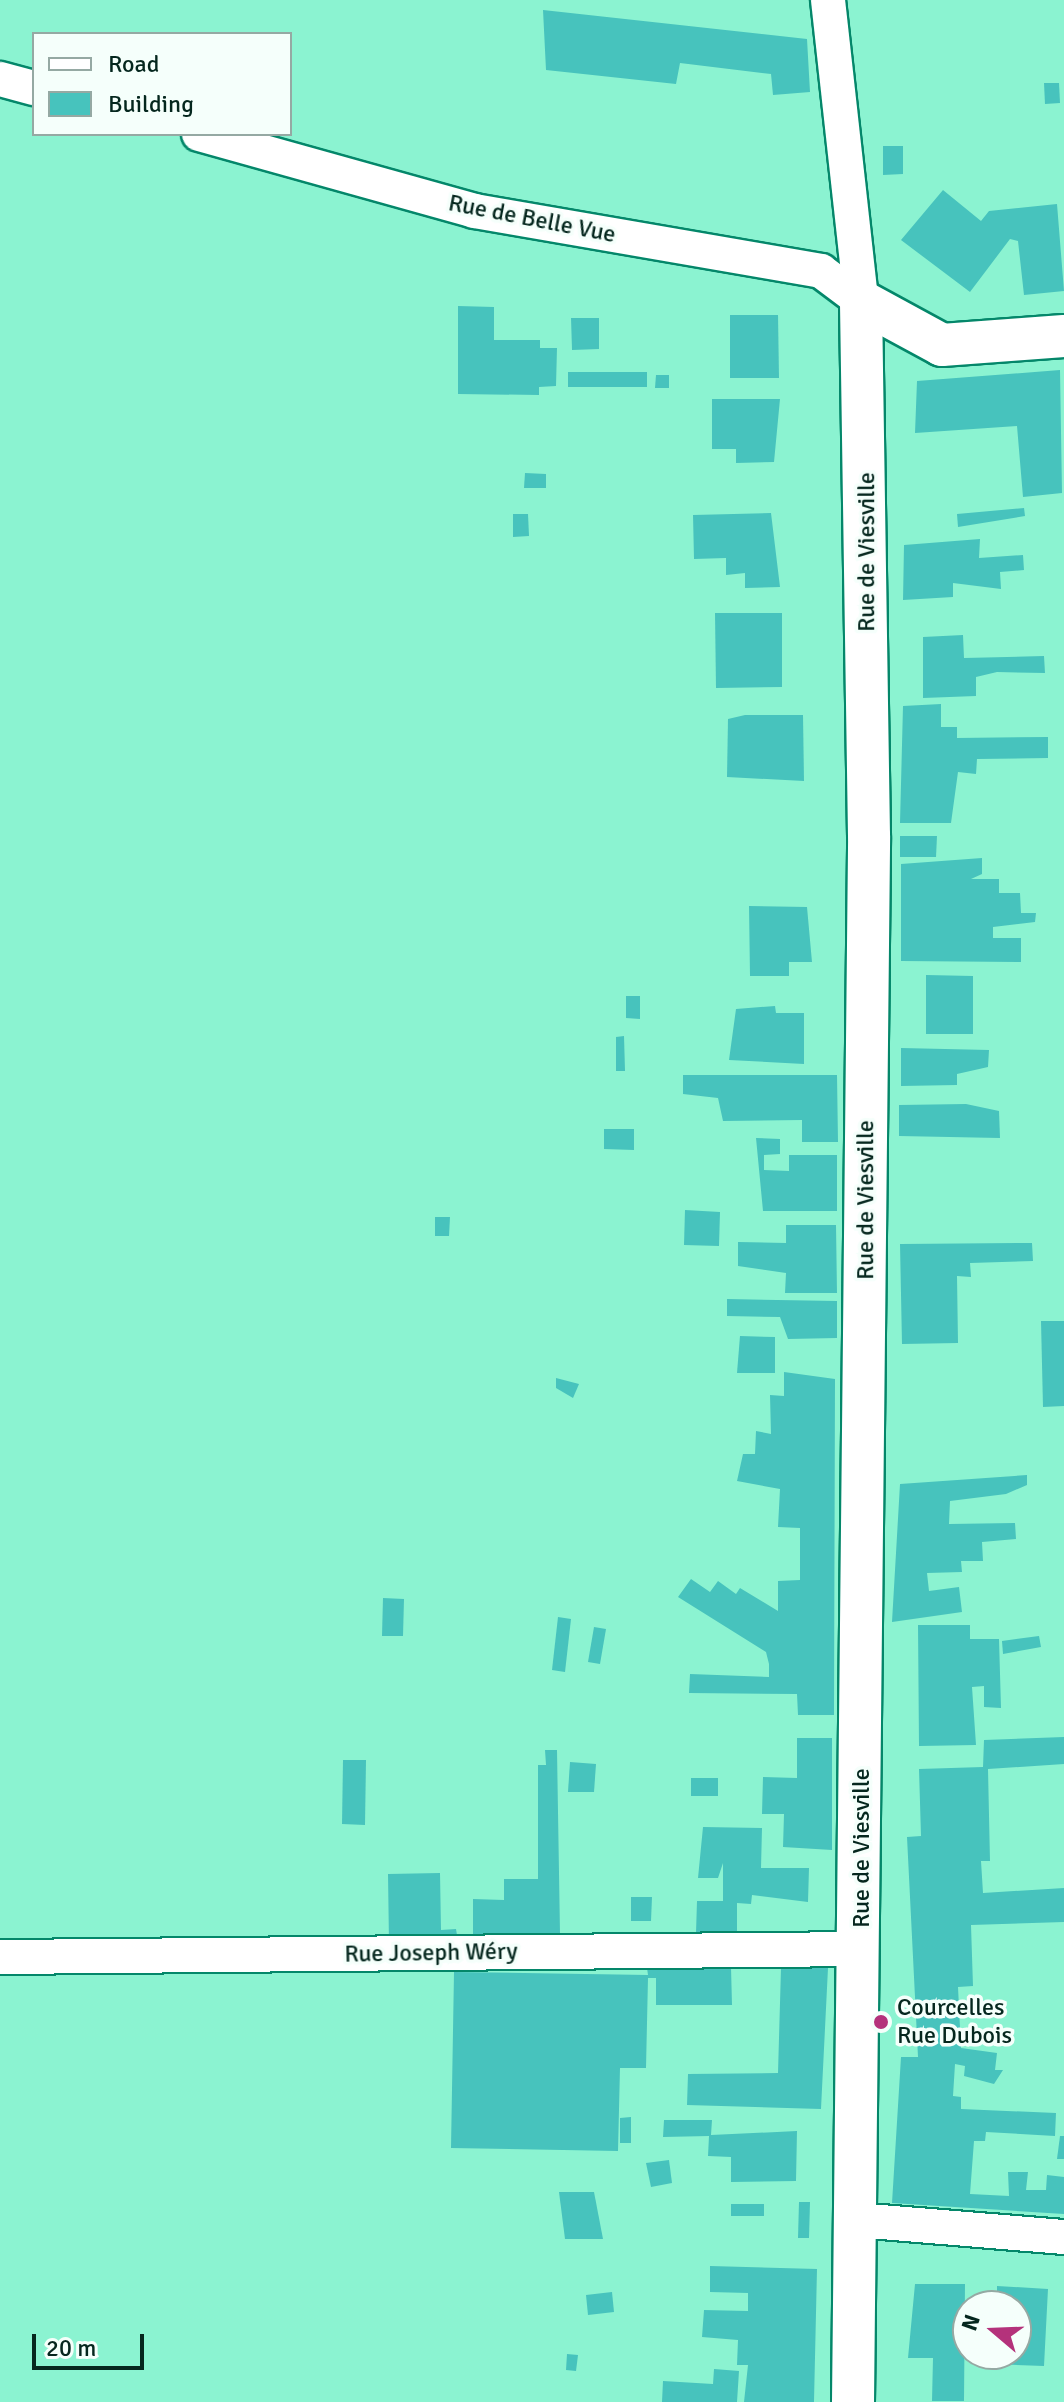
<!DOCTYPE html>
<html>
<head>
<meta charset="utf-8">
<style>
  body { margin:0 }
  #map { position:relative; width:1064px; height:2402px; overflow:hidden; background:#8bf3d1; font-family:Signika,sans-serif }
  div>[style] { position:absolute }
  .building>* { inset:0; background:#47c3bd }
  .roads { filter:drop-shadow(2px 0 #04876a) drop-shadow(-2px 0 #04876a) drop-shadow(0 2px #04876a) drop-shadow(0 -2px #04876a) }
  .minor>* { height:34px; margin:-17px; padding:0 17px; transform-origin:17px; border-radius:17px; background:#fff }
  .tertiary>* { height:42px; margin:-21px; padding:0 21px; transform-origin:21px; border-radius:21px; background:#fff }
  .dots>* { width:22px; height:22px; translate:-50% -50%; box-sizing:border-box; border:4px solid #f5fffb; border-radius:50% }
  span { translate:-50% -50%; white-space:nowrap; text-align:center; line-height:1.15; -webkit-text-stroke:7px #f5fffb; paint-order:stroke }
  .street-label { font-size:24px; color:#05271e }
  .poi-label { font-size:24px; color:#05271e }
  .left { translate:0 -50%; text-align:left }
  .legend { position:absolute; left:32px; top:32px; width:260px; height:104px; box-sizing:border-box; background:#f5fffb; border:2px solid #95a9a3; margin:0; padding:10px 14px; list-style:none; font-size:24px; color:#05271e }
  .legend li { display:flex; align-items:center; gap:16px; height:40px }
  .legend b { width:40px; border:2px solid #95a9a3 }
  .north { position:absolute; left:952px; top:2290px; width:80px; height:80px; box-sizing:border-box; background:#f5fffb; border:2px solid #95a9a3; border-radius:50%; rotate:289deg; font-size:22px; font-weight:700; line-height:32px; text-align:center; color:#05271e }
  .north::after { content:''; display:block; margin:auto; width:28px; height:36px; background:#b4327b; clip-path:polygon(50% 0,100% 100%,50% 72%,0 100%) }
  .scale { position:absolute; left:32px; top:2334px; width:112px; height:36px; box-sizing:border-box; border:4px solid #05271e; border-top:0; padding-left:10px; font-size:24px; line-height:28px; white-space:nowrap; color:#05271e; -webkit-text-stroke:6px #f5fffb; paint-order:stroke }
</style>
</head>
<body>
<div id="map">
  <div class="building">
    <div style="clip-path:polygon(543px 10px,807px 39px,810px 92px,773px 95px,771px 74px,680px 63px,676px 84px,546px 70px)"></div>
    <div style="clip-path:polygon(1044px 83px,1059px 83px,1060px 103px,1045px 104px)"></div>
    <div style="clip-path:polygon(883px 146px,903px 146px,903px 174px,883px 175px)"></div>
    <div style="clip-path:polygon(943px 190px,981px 221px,989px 211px,1057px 204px,1064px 291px,1024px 295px,1018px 241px,1010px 239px,970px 292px,901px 240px)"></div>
    <div style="clip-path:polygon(458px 306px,494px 307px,494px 340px,540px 340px,540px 348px,557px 348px,556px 386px,539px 387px,539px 395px,458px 394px)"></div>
    <div style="clip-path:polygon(730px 315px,778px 315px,779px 378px,730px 378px)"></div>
    <div style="clip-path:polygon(571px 318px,599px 318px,599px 349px,572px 350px)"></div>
    <div style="clip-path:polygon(1060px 370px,1062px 493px,1023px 497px,1017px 426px,915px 433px,917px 381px)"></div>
    <div style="clip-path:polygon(568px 372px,647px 372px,647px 387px,568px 387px)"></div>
    <div style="clip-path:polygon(656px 375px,669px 375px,669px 388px,655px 388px)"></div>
    <div style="clip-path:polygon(712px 399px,780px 399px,774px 462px,736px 463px,736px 449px,712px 449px)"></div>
    <div style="clip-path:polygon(525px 473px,546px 474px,546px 488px,524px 488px)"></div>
    <div style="clip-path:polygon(1024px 508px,1025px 516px,958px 527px,957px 514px)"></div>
    <div style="clip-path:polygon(771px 513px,780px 587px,745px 588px,745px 573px,726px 575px,726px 558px,694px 559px,693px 515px)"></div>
    <div style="clip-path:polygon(513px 514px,528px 514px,529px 536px,513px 537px)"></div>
    <div style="clip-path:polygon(980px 539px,979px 558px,1023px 555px,1024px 570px,1000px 572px,1001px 589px,953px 583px,953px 597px,903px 600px,904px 545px)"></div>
    <div style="clip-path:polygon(715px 613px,782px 613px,782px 687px,716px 688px)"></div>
    <div style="clip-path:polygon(963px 635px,964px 658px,1044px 656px,1045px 673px,997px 672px,976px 677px,976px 696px,923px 698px,923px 637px)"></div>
    <div style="clip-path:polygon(941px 704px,941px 727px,957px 727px,957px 738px,1048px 737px,1048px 758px,977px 759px,976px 774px,958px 772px,951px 823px,900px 823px,903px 706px)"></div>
    <div style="clip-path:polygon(745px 715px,803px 715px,804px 781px,727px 777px,728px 719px)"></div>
    <div style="clip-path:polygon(900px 836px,937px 836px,936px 857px,900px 857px)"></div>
    <div style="clip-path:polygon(982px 858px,982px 874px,971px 879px,999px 879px,999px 893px,1020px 893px,1021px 913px,1036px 913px,1035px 922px,993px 927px,993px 938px,1021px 938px,1021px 962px,901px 961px,901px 864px)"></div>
    <div style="clip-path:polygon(749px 906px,807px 907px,812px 962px,789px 962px,789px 976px,750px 976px)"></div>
    <div style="clip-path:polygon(926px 975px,973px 976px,973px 1034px,926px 1034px)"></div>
    <div style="clip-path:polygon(626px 996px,640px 996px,640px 1019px,626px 1018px)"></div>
    <div style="clip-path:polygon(775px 1006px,776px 1013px,804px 1013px,804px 1064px,729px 1060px,736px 1009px)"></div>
    <div style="clip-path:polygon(624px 1036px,625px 1071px,616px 1071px,616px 1037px)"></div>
    <div style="clip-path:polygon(901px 1048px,989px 1050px,988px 1067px,957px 1074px,957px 1085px,901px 1086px)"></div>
    <div style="clip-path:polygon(683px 1075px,837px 1075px,838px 1142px,802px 1142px,802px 1120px,723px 1121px,718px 1098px,683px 1094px)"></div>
    <div style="clip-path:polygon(966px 1104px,999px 1111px,1000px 1138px,899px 1136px,899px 1105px)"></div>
    <div style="clip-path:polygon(604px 1129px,634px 1129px,634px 1150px,604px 1149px)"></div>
    <div style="clip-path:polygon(756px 1138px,780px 1139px,780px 1154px,764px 1155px,764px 1170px,789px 1171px,789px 1155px,837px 1155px,837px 1211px,763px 1211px)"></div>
    <div style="clip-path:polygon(685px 1210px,720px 1212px,719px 1246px,684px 1245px)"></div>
    <div style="clip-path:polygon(435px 1217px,450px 1217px,449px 1236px,435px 1236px)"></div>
    <div style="clip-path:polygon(786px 1225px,836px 1225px,837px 1293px,785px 1293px,786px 1273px,738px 1266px,738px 1242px,786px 1243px)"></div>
    <div style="clip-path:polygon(1032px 1243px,1033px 1261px,970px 1263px,971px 1277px,957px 1276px,958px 1343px,902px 1344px,900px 1244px)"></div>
    <div style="clip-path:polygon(727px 1299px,837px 1301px,837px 1338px,788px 1339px,780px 1317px,727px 1316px)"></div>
    <div style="clip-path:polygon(1041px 1321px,1064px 1321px,1064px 1406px,1043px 1407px)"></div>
    <div style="clip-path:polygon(740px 1336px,775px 1337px,775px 1373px,737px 1373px)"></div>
    <div style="clip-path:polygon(784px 1372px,835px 1379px,834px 1715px,798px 1715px,797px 1694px,689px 1693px,690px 1674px,769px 1677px,769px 1664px,766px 1652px,678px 1597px,691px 1579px,710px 1592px,718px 1581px,736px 1594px,740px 1588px,778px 1611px,778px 1581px,800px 1580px,800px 1528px,778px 1527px,780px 1489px,737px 1481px,743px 1454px,755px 1454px,756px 1431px,771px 1434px,770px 1395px,784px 1396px)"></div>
    <div style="clip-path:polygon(556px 1378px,579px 1384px,573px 1398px,556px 1388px)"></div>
    <div style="clip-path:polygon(1027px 1475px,1027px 1485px,1006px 1494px,950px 1501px,949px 1524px,1015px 1523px,1016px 1539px,982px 1542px,983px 1561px,961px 1561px,962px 1572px,927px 1573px,929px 1591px,959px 1587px,962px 1612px,892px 1622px,900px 1484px)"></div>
    <div style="clip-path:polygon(383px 1598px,404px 1599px,403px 1636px,382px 1636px)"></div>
    <div style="clip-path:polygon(558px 1617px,571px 1619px,565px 1672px,552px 1670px)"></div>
    <div style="clip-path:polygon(918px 1625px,970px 1625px,970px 1639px,999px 1639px,1001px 1708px,984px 1707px,984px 1686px,972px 1687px,976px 1745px,919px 1746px)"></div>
    <div style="clip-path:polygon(594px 1627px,606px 1629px,600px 1664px,588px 1662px)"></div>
    <div style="clip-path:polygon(1039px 1636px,1041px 1647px,1003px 1654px,1002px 1641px)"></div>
    <div style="clip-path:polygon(1064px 1737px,1064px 1764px,988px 1769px,990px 1861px,981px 1861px,983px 1893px,1064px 1888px,1064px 1922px,971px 1925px,973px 1986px,958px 1987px,961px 2048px,997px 2053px,995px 2070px,1003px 2070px,994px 2084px,964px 2076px,965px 2066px,955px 2064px,953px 2096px,961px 2097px,961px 2109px,1056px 2113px,1055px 2136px,986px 2132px,985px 2141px,974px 2141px,970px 2194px,1009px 2196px,1008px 2172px,1028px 2172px,1026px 2190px,1046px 2190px,1047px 2175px,1064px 2177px,1064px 2214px,892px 2203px,901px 2057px,918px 2057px,907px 1837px,921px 1836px,919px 1769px,983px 1767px,984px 1740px)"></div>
    <div style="clip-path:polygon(797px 1738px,832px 1738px,832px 1850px,783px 1847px,784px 1814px,762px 1814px,763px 1777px,797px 1778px)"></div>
    <div style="clip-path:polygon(545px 1750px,557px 1750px,560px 1934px,473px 1934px,473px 1899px,504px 1900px,504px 1879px,538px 1879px,538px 1765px,546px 1765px)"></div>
    <div style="clip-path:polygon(343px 1760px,366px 1760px,365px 1825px,342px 1824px)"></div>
    <div style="clip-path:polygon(570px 1762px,596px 1764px,594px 1792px,568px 1792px)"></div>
    <div style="clip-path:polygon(691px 1778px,718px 1778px,718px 1796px,691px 1796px)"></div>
    <div style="clip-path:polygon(703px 1827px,762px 1828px,761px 1868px,809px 1868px,808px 1902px,752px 1895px,751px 1904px,737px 1903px,737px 1932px,696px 1933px,697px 1901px,723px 1901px,723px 1863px,718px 1878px,698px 1878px)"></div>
    <div style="clip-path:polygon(440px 1873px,441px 1930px,456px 1929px,458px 1941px,389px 1944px,388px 1874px)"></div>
    <div style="clip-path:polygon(631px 1897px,652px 1897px,651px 1921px,631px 1921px)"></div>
    <div style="clip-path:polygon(731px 1967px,732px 2005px,656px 2005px,656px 1978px,648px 1978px,646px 2068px,620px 2068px,618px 2151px,451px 2148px,454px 1972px,648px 1975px,647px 1968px)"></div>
    <div style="clip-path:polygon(781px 1968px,828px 1968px,821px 2109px,687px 2105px,688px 2074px,778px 2073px)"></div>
    <div style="clip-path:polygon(631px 2117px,631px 2143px,620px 2143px,620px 2118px)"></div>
    <div style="clip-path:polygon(664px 2120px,712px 2120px,711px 2135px,797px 2131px,796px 2181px,731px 2182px,731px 2157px,708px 2156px,709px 2136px,663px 2137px)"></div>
    <div style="clip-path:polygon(1060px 2136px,1064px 2136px,1064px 2159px,1057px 2159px)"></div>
    <div style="clip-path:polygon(669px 2160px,672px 2183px,651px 2187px,646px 2163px)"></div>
    <div style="clip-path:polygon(559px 2192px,594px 2192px,603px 2239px,565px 2239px)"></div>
    <div style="clip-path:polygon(799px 2202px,810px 2202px,809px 2238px,798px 2238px)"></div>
    <div style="clip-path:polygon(731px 2204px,764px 2204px,764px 2216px,731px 2216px)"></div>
    <div style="clip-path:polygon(710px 2266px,817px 2269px,814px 2402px,744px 2402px,748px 2365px,737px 2365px,738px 2340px,702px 2337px,704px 2310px,748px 2311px,748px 2293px,710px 2292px)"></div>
    <div style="clip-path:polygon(915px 2284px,965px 2284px,964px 2401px,932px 2401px,933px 2358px,908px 2358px)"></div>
    <div style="clip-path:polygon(997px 2286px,1048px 2289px,1044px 2366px,994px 2364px,995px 2354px,1016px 2354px,1016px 2306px,997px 2306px)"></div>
    <div style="clip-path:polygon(612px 2292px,614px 2312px,588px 2315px,586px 2295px)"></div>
    <div style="clip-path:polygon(567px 2354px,578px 2355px,576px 2371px,566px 2370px)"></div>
    <div style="clip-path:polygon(714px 2369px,739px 2371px,737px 2402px,662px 2402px,663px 2381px,713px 2384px)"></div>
  </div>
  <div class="roads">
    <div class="minor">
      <div style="left:828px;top:0;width:303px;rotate:83.7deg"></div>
      <div style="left:0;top:79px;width:35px;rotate:15deg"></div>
      <div style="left:199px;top:134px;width:286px;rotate:15.6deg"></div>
      <div style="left:474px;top:211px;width:352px;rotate:9.8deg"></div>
      <div style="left:821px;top:271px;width:50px;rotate:36.9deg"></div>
      <div style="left:0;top:1957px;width:861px;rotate:-0.53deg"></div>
      <div style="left:857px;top:2220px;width:208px;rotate:4.7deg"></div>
    </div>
    <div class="tertiary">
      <div style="left:861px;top:301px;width:92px;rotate:28.5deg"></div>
      <div style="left:942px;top:345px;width:122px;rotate:-4.2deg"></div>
      <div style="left:853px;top:2402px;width:1566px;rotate:-89.41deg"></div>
      <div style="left:869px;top:836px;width:535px;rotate:-90.86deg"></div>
    </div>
  </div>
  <div class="dots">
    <div style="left:881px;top:2022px;background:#b4327b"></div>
  </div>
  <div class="street-label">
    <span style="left:532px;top:219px;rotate:11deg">Rue de Belle Vue</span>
    <span style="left:867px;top:552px;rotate:-90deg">Rue de Viesville</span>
    <span style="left:866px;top:1200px;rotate:-90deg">Rue de Viesville</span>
    <span style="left:862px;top:1848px;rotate:-90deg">Rue de Viesville</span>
    <span style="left:431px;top:1953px;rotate:-1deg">Rue Joseph Wéry</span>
  </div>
  <div class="poi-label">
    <span class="left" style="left:897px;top:2022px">Courcelles<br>Rue Dubois</span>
  </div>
  <ul class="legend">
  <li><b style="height:10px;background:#fff"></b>Road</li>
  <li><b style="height:22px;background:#47c3bd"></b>Building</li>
  </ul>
  <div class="north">N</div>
  <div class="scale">20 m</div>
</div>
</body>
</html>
